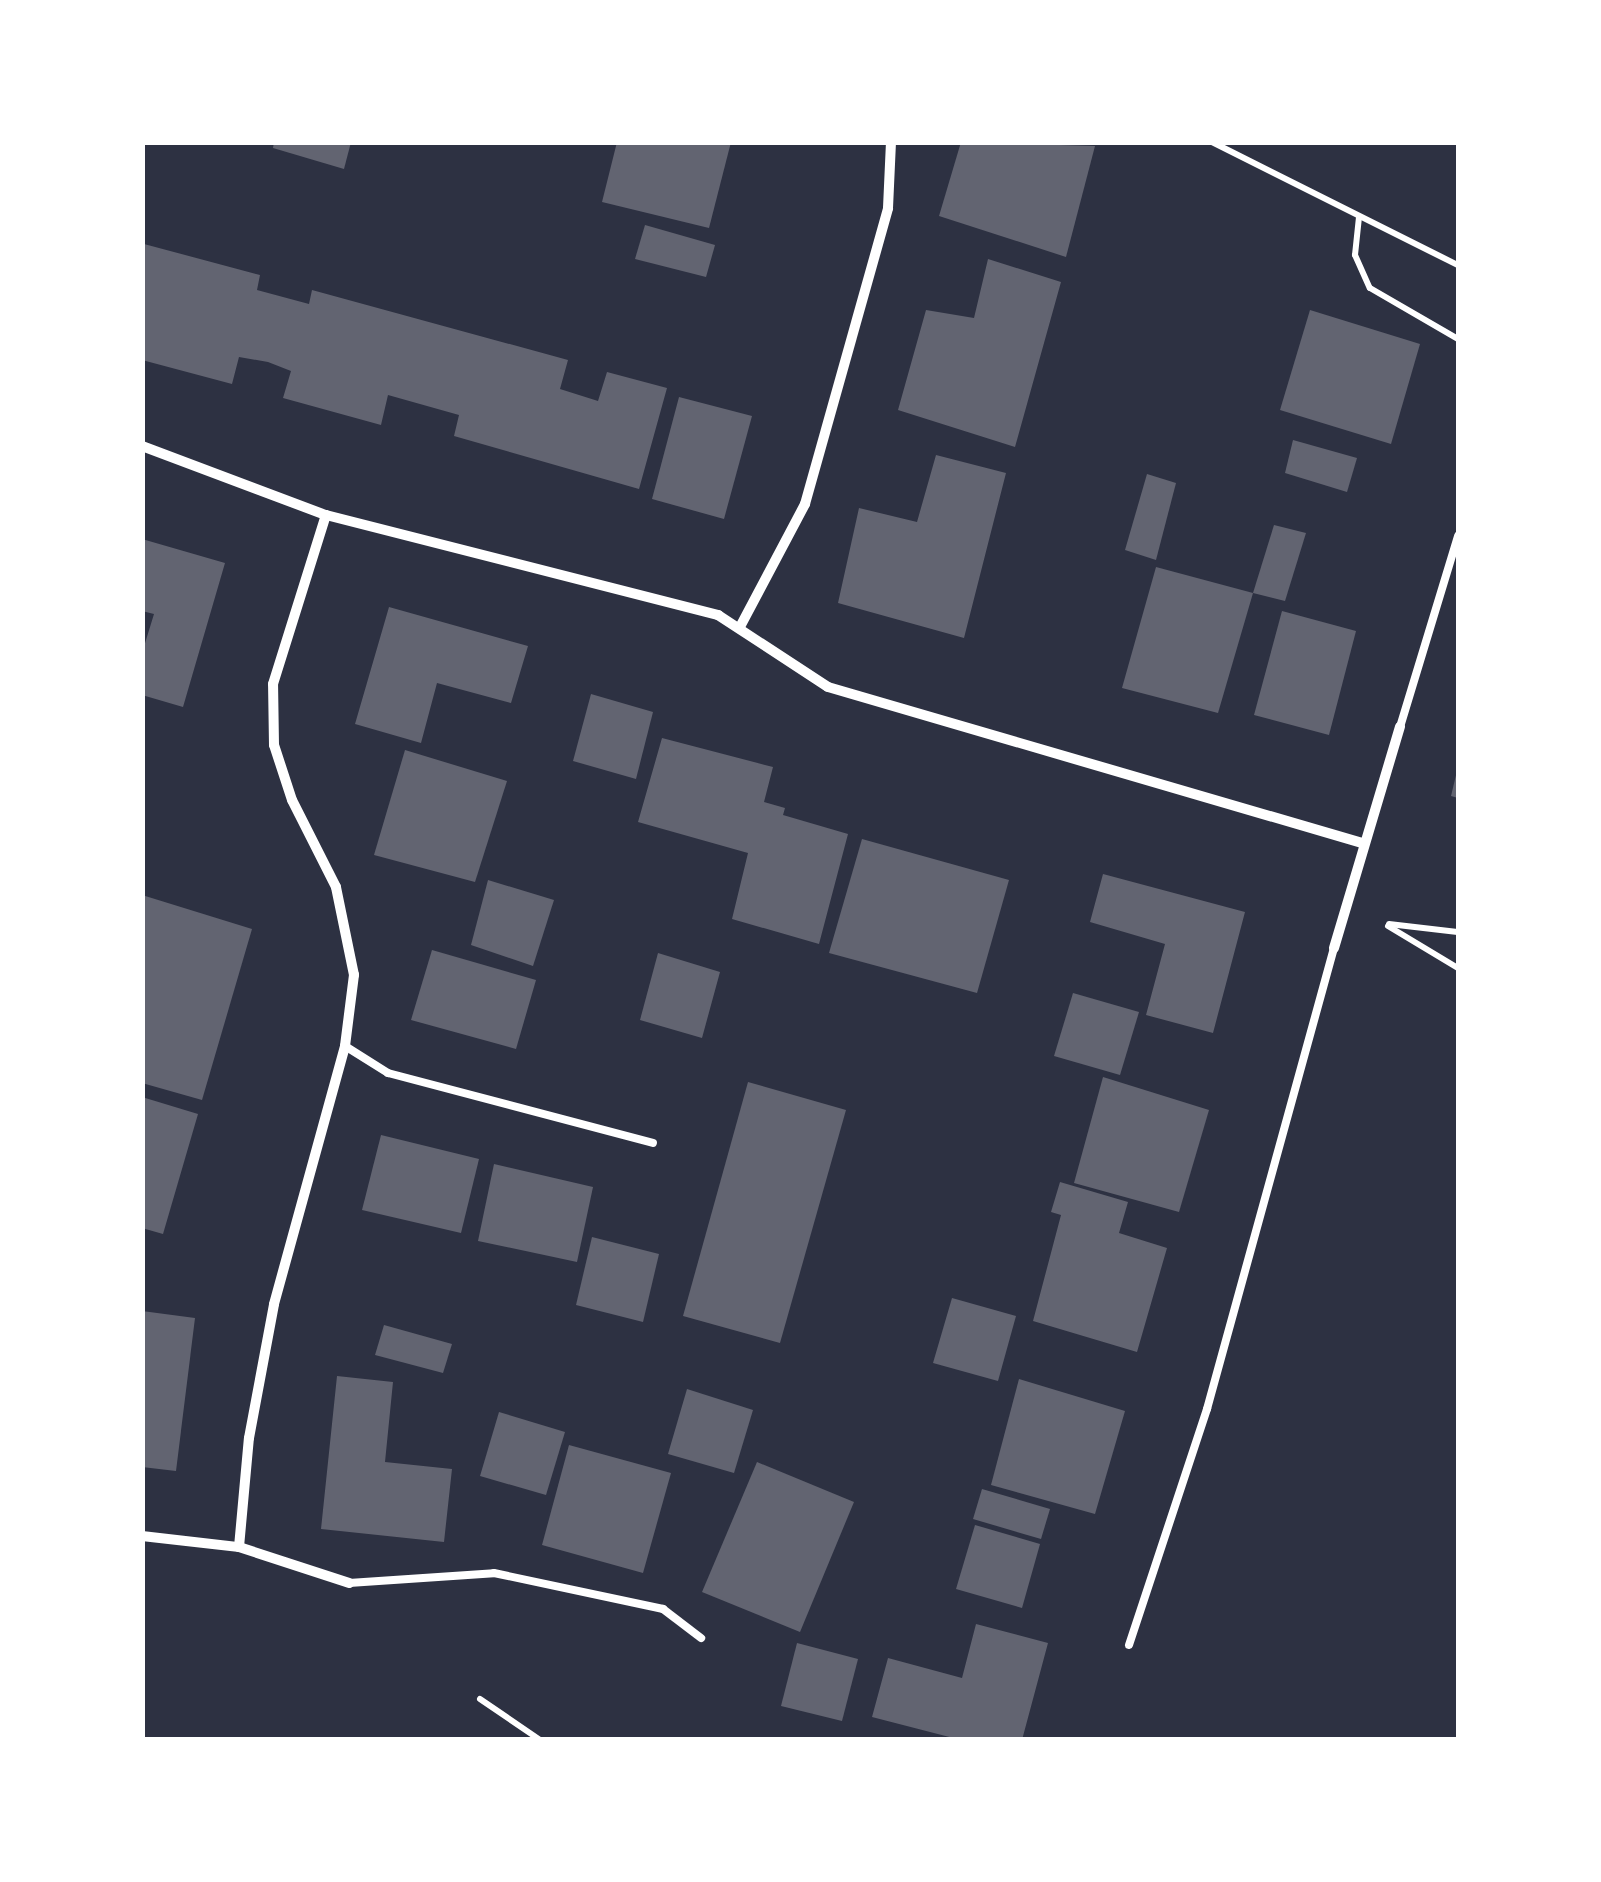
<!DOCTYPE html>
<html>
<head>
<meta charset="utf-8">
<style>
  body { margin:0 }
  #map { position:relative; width:1601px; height:1882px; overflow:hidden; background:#2d3142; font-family:"Source Sans 3",sans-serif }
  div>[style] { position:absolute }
  .building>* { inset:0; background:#626471 }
  .path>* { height:6px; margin:-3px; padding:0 3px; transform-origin:3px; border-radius:3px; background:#fff }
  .service>* { height:8px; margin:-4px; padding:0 4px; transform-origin:4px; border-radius:4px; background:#fff }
  .minor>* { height:10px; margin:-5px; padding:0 5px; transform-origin:5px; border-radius:5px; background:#fff }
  span { translate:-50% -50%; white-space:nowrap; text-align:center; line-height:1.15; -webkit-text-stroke:10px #fff; paint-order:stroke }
  .frame { position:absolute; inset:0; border:145px solid #fff; pointer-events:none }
</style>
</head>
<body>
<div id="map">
  <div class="building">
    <div style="clip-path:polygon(274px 142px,351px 142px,344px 169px,273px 148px)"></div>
    <div style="clip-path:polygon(617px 142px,731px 142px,709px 228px,602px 202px)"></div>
    <div style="clip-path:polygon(961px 142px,1095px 146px,1066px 257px,939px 216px)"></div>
    <div style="clip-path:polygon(645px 225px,715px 245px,706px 277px,635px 259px)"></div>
    <div style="clip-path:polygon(144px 244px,260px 275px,257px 290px,309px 304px,312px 290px,568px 360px,560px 389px,598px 401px,607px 372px,667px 388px,639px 489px,454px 436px,459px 415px,388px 395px,381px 425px,283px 398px,291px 371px,268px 362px,239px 357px,232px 384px,142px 360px)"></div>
    <div style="clip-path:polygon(988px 259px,1061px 282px,1015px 447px,898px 410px,926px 310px,974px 318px)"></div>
    <div style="clip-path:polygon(1310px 310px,1420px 344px,1391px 444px,1280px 410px)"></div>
    <div style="clip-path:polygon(679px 397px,752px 416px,724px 519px,652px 499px)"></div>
    <div style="clip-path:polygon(1293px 440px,1357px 458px,1347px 492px,1285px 473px)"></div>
    <div style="clip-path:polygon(936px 455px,1006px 473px,964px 638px,838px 603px,859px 508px,917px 522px)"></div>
    <div style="clip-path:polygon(1147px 474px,1176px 483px,1156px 560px,1125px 550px)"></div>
    <div style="clip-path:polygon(1274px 525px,1306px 533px,1285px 601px,1253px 593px)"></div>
    <div style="clip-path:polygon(142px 539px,225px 563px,183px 707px,142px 695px,142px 653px,154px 614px,142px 611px)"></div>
    <div style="clip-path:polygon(1156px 567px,1253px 593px,1218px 713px,1122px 688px)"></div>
    <div style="clip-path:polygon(389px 607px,528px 646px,511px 703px,437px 683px,421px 743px,355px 724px)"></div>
    <div style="clip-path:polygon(1282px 611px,1356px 631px,1329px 735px,1254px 715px)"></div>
    <div style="clip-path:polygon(591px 694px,653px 712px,636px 779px,573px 761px)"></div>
    <div style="clip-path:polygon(662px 738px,773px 767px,764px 802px,785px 808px,783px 815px,848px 834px,819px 944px,732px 919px,748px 853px,638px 822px)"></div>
    <div style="clip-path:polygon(405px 750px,507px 781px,475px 882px,374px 855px)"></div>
    <div style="clip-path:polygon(1457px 771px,1458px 771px,1458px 798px,1451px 796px)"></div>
    <div style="clip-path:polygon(862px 839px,1009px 880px,977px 993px,829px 953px)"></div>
    <div style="clip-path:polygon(1103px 874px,1245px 912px,1213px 1033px,1146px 1015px,1165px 944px,1090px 922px)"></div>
    <div style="clip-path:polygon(488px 880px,554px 900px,533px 966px,471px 945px)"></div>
    <div style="clip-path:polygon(142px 895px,252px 929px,202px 1100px,142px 1083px)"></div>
    <div style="clip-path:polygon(432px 950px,536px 980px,516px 1049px,411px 1020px)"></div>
    <div style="clip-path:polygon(658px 953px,720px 972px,702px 1038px,640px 1020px)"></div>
    <div style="clip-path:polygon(1073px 993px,1139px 1012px,1120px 1075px,1054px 1056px)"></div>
    <div style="clip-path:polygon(1103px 1077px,1209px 1110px,1179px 1212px,1074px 1183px)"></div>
    <div style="clip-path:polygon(748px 1082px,846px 1110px,780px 1343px,683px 1316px)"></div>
    <div style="clip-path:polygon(142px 1097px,198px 1114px,163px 1234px,142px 1228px)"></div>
    <div style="clip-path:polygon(381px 1135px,479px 1159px,461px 1233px,362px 1210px)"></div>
    <div style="clip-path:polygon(494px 1164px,593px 1187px,577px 1262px,478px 1241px)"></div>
    <div style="clip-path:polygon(1060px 1182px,1128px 1202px,1119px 1233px,1167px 1248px,1137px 1352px,1033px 1321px,1061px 1215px,1051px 1212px)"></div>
    <div style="clip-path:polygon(592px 1237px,659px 1254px,643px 1322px,576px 1305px)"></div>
    <div style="clip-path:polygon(952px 1298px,1016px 1316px,998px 1381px,933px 1363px)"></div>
    <div style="clip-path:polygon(142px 1311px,195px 1318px,176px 1471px,142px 1467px)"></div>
    <div style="clip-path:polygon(384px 1325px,452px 1344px,443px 1373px,375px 1355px)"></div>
    <div style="clip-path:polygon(337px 1376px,393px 1382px,385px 1462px,452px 1469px,444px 1542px,321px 1529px)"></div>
    <div style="clip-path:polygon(1019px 1379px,1125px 1411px,1095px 1514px,991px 1485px)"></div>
    <div style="clip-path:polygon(687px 1389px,753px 1410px,734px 1473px,668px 1454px)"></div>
    <div style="clip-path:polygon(499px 1412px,565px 1432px,546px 1495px,480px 1476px)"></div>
    <div style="clip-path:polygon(569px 1445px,671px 1473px,643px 1573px,542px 1545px)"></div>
    <div style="clip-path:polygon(757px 1462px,854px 1502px,800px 1632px,702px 1592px)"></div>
    <div style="clip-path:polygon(982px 1489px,1050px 1509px,1041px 1539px,973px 1519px)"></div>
    <div style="clip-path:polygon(975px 1525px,1040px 1544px,1022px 1608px,956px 1589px)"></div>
    <div style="clip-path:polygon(976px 1624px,1048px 1643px,1022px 1740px,961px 1740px,872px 1717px,888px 1658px,962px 1678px)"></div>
    <div style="clip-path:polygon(797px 1643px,858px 1659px,842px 1721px,781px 1706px)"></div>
  </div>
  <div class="path">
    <div style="left:1212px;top:142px;width:275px;rotate:26.6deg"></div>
    <div style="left:1359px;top:217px;width:38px;rotate:96deg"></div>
    <div style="left:1355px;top:255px;width:36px;rotate:66deg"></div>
    <div style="left:1370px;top:288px;width:102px;rotate:30.1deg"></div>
    <div style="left:1389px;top:924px;width:69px;rotate:6.6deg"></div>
    <div style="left:1388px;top:926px;width:82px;rotate:31deg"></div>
    <div style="left:480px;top:1699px;width:73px;rotate:34.3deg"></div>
  </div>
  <div class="service">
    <div style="left:1400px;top:727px;width:200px;rotate:-73.1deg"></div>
    <div style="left:345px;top:1046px;width:51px;rotate:32.1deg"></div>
    <div style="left:388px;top:1073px;width:274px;rotate:14.8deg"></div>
    <div style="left:349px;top:1583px;width:145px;rotate:-3.9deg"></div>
    <div style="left:494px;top:1573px;width:173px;rotate:12deg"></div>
    <div style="left:663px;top:1609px;width:48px;rotate:37.3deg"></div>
    <div style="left:1129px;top:1645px;width:249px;rotate:-71.7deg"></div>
    <div style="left:1207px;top:1409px;width:478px;rotate:-74.6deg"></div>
  </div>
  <div class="minor">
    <div style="left:142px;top:446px;width:197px;rotate:20.6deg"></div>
    <div style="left:326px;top:515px;width:405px;rotate:14.3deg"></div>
    <div style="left:718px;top:615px;width:131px;rotate:33.2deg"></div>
    <div style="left:828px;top:687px;width:556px;rotate:16.28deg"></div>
    <div style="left:741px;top:625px;width:137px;rotate:-62.1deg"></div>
    <div style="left:805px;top:504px;width:307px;rotate:-74.3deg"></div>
    <div style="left:888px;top:208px;width:66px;rotate:-87.4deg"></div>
    <div style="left:1334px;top:948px;width:231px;rotate:-73.4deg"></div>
    <div style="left:142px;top:1536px;width:98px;rotate:6.5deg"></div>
    <div style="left:239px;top:1547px;width:116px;rotate:18.1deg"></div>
    <div style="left:239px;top:1547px;width:109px;rotate:-84.8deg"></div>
    <div style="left:249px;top:1438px;width:136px;rotate:-79.4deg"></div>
    <div style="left:274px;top:1304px;width:268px;rotate:-74.6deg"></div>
    <div style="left:345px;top:1046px;width:72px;rotate:-82.8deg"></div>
    <div style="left:354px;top:975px;width:90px;rotate:-101.6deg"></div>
    <div style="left:336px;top:887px;width:97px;rotate:-116.8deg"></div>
    <div style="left:292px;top:800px;width:58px;rotate:-108.1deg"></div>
    <div style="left:274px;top:745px;width:61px;rotate:-90.9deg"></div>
    <div style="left:273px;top:684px;width:177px;rotate:-72.6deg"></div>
  </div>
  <div class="frame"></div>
</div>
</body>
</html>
